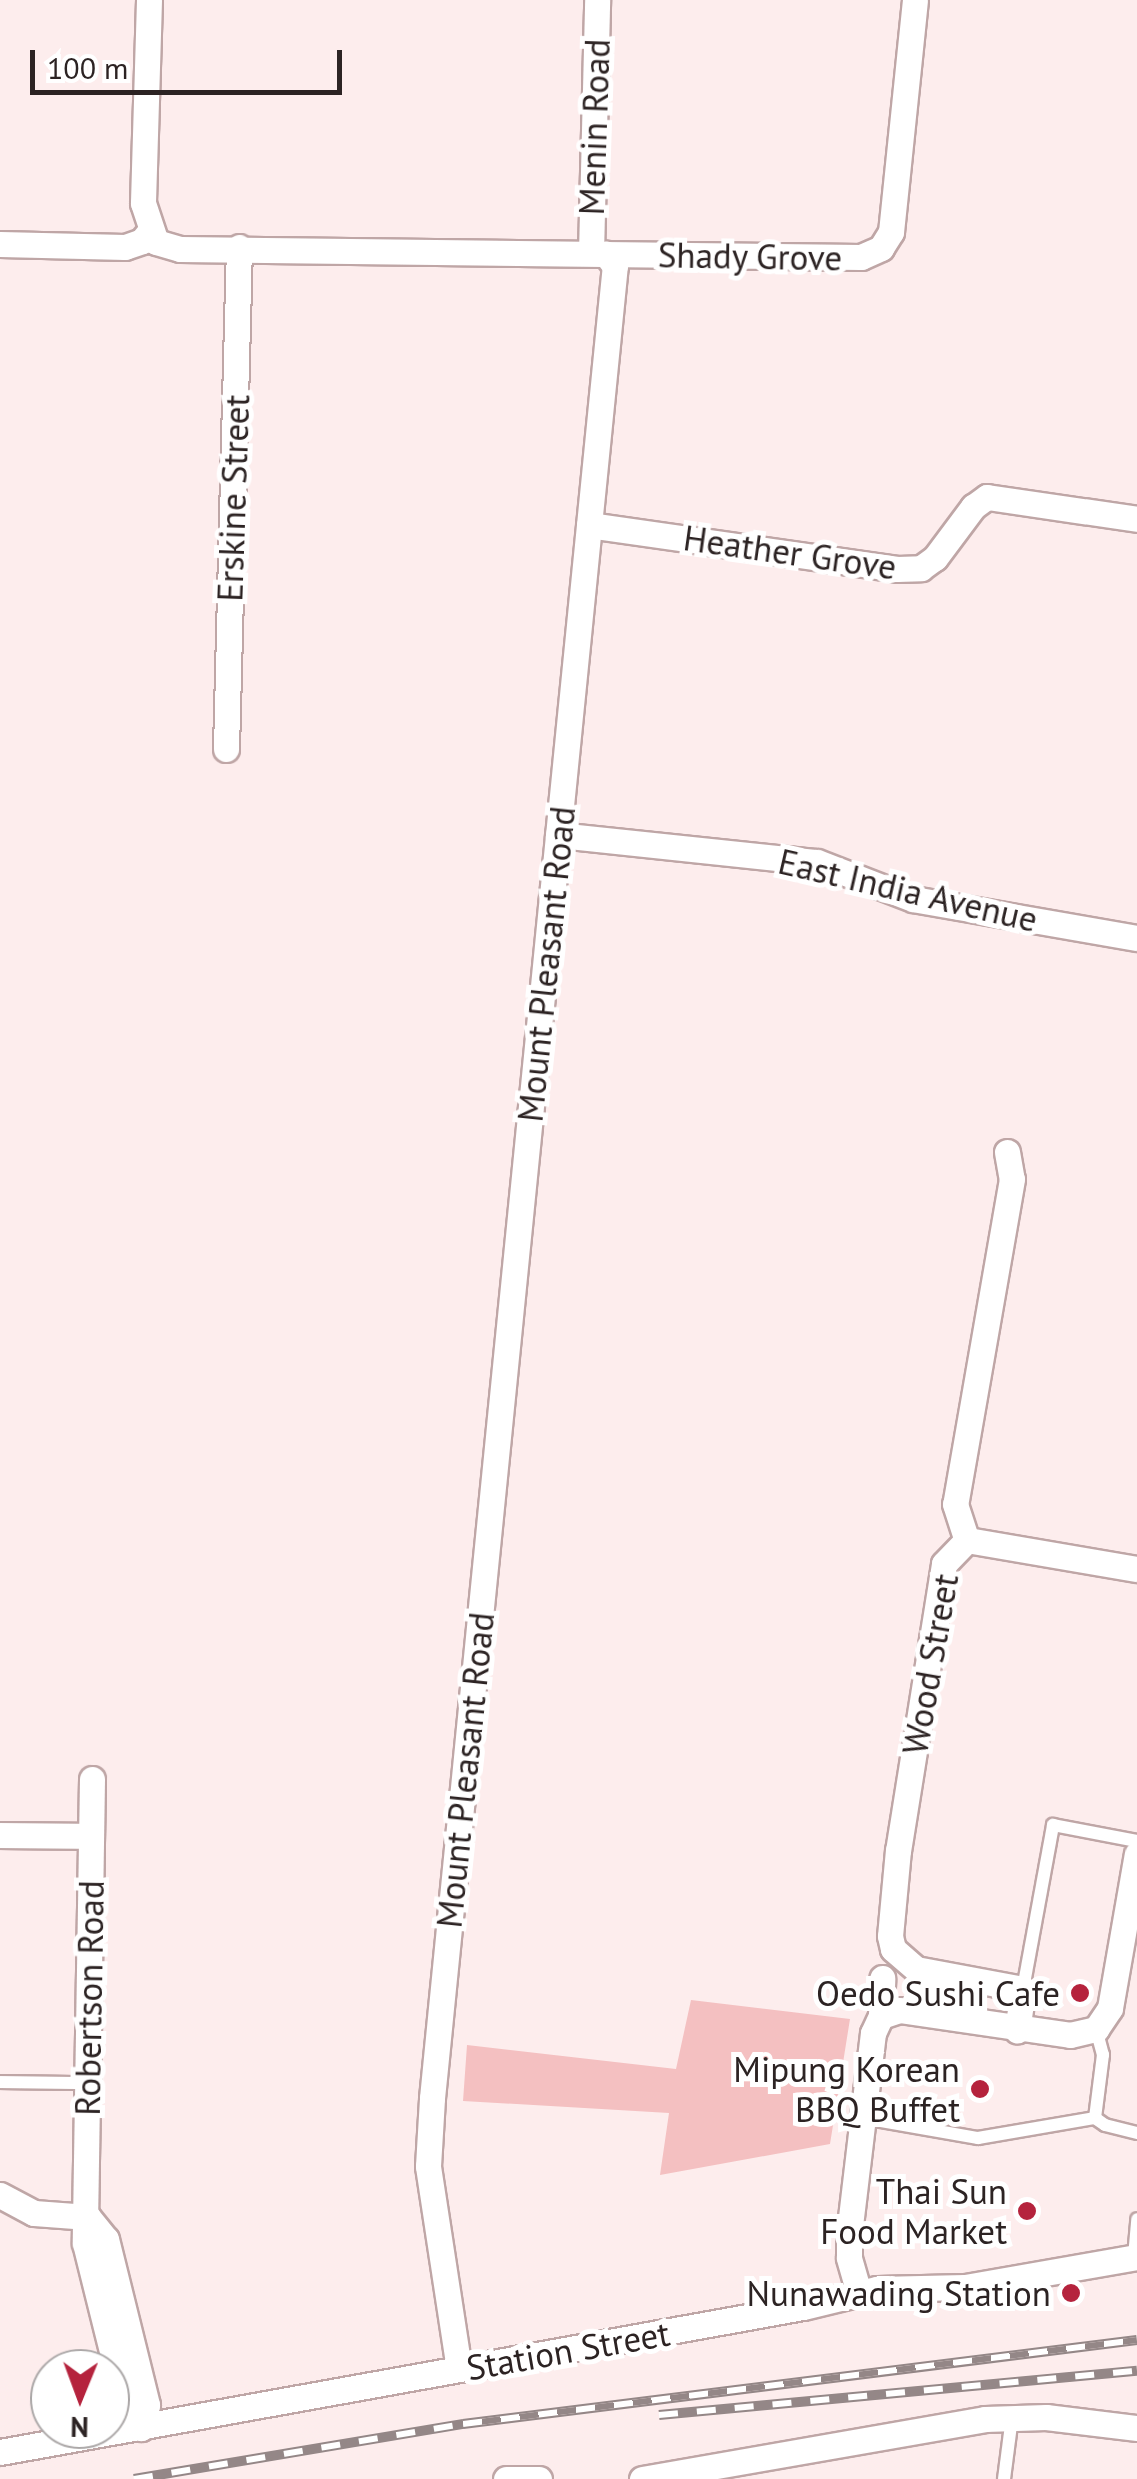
<!DOCTYPE html>
<html>
<head>
<meta charset="utf-8">
<style>
  body { margin:0 }
  #map { position:relative; width:1137px; height:2479px; overflow:hidden; background:#fdeded; font-family:"PT Sans",sans-serif }
  div>[style] { position:absolute }
  .green>* { inset:0; background:#f4c0c1 }
  .roads { filter:drop-shadow(2px 0 #bfa6a6) drop-shadow(-2px 0 #bfa6a6) drop-shadow(0 2px #bfa6a6) drop-shadow(0 -2px #bfa6a6) }
  .service>* { height:12px; margin:-6px; padding:0 6px; transform-origin:6px; border-radius:6px; background:#fff }
  .minor>* { height:25px; margin:-12.5px; padding:0 12.5px; transform-origin:12.5px; border-radius:12.5px; background:#fff }
  .rail>* { height:10px; margin-top:-5px; transform-origin:0; background:repeating-linear-gradient(90deg,#fff 0 19px,#948787 0 38px); box-sizing:border-box; border-block:2px solid #948787 }
  .dots>* { width:28px; height:28px; translate:-50% -50%; box-sizing:border-box; border:5px solid #fff; border-radius:50% }
  span { translate:-50% -50%; white-space:nowrap; text-align:center; line-height:1.15; -webkit-text-stroke:10px #fff; paint-order:stroke }
  .street-label { font-size:35px; color:#2c2323 }
  .poi-label { font-size:35px; color:#2c2323 }
  .right { translate:-100% -50%; text-align:right }
  .north { position:absolute; left:30px; top:2349px; width:100px; height:100px; box-sizing:border-box; background:#fff; border:2px solid #aba7a7; border-radius:50%; rotate:181deg; font-size:28px; font-weight:700; line-height:40px; text-align:center; color:#2c2323 }
  .north::after { content:''; display:block; margin:auto; width:35px; height:45px; background:#b5233d; clip-path:polygon(50% 0,100% 100%,50% 72%,0 100%) }
  .scale { position:absolute; left:30px; top:50px; width:312px; height:45px; box-sizing:border-box; border:5px solid #2c2323; border-top:0; padding-left:12px; font-size:30px; line-height:35px; white-space:nowrap; color:#2c2323; -webkit-text-stroke:8px #fff; paint-order:stroke }
</style>
</head>
<body>
<div id="map">
  <div class="green">
    <div style="clip-path:polygon(691px 2000px,850px 2019px,830px 2144px,660px 2175px,669px 2113px,463px 2101px,467px 2045px,676px 2069px)"></div>
  </div>
  <div class="roads">
    <div class="service">
      <div style="left:1023px;top:1989px;width:167px;rotate:-79.6deg"></div>
      <div style="left:1053px;top:1825px;width:86px;rotate:10.8deg"></div>
      <div style="left:0;top:2082px;width:88px;rotate:0.7deg"></div>
      <div style="left:864px;top:2118px;width:116px;rotate:10deg"></div>
      <div style="left:978px;top:2138px;width:119px;rotate:-9.7deg"></div>
      <div style="left:1095px;top:2118px;width:12px;rotate:35deg"></div>
      <div style="left:1105px;top:2125px;width:33px;rotate:14deg"></div>
      <div style="left:1095px;top:2118px;width:64px;rotate:-82.8deg"></div>
      <div style="left:1103px;top:2055px;width:27px;rotate:-105deg"></div>
      <div style="left:1134px;top:2257px;width:38px;rotate:-85deg"></div>
      <div style="left:1004px;top:2479px;width:63px;rotate:-82.6deg"></div>
    </div>
    <div class="minor">
      <div style="left:149px;top:0;width:203px;rotate:91.7deg"></div>
      <div style="left:143px;top:203px;width:41px;rotate:71.6deg"></div>
      <div style="left:156px;top:242px;width:25px;rotate:16deg"></div>
      <div style="left:180px;top:249px;width:681px;rotate:0.67deg"></div>
      <div style="left:861px;top:257px;width:22px;rotate:-24deg"></div>
      <div style="left:881px;top:248px;width:19px;rotate:-58deg"></div>
      <div style="left:891px;top:232px;width:233px;rotate:-84.1deg"></div>
      <div style="left:0;top:244px;width:125px;rotate:1.4deg"></div>
      <div style="left:125px;top:247px;width:18px;rotate:-19deg"></div>
      <div style="left:142px;top:241px;width:11px;rotate:-52deg"></div>
      <div style="left:591px;top:253px;width:253px;rotate:-88.6deg"></div>
      <div style="left:589px;top:525px;width:311px;rotate:8.1deg"></div>
      <div style="left:897px;top:569px;width:24px;rotate:-2deg"></div>
      <div style="left:921px;top:568px;width:17px;rotate:-36deg"></div>
      <div style="left:935px;top:558px;width:64px;rotate:-53.3deg"></div>
      <div style="left:973px;top:507px;width:17px;rotate:-36deg"></div>
      <div style="left:987px;top:497px;width:152px;rotate:8.3deg"></div>
      <div style="left:226px;top:749px;width:502px;rotate:-88.52deg"></div>
      <div style="left:558px;top:835px;width:260px;rotate:6deg"></div>
      <div style="left:817px;top:862px;width:103px;rotate:21.1deg"></div>
      <div style="left:913px;top:899px;width:227px;rotate:9.9deg"></div>
      <div style="left:1007px;top:1152px;width:27px;rotate:80deg"></div>
      <div style="left:1012px;top:1179px;width:330px;rotate:99.9deg"></div>
      <div style="left:955px;top:1504px;width:38px;rotate:72deg"></div>
      <div style="left:967px;top:1540px;width:33px;rotate:134deg"></div>
      <div style="left:944px;top:1564px;width:290px;rotate:99.1deg"></div>
      <div style="left:898px;top:1850px;width:86px;rotate:95.3deg"></div>
      <div style="left:890px;top:1936px;width:13px;rotate:77deg"></div>
      <div style="left:893px;top:1949px;width:30px;rotate:41deg"></div>
      <div style="left:916px;top:1969px;width:109px;rotate:10.6deg"></div>
      <div style="left:1023px;top:1989px;width:42px;rotate:98.1deg"></div>
      <div style="left:967px;top:1540px;width:172px;rotate:9.7deg"></div>
      <div style="left:92px;top:1779px;width:464px;rotate:90.9deg"></div>
      <div style="left:85px;top:2243px;width:170px;rotate:76deg"></div>
      <div style="left:126px;top:2408px;width:25px;rotate:53deg"></div>
      <div style="left:0;top:1835px;width:91px;rotate:0.6deg"></div>
      <div style="left:881px;top:2016px;width:19px;rotate:-18deg"></div>
      <div style="left:899px;top:2010px;width:173px;rotate:8.3deg"></div>
      <div style="left:1070px;top:2035px;width:27px;rotate:-13deg"></div>
      <div style="left:1096px;top:2029px;width:25px;rotate:-56deg"></div>
      <div style="left:1110px;top:2008px;width:156px;rotate:-80.1deg"></div>
      <div style="left:0;top:2195px;width:38px;rotate:28deg"></div>
      <div style="left:34px;top:2213px;width:54px;rotate:4.2deg"></div>
      <div style="left:88px;top:2217px;width:28px;rotate:51deg"></div>
      <div style="left:106px;top:2239px;width:171px;rotate:76.1deg"></div>
      <div style="left:147px;top:2405px;width:24px;rotate:105deg"></div>
      <div style="left:859px;top:2293px;width:37px;rotate:-106deg"></div>
      <div style="left:849px;top:2257px;width:23px;rotate:-90deg"></div>
      <div style="left:849px;top:2234px;width:202px;rotate:-83.2deg"></div>
      <div style="left:873px;top:2033px;width:19px;rotate:-65deg"></div>
      <div style="left:881px;top:2016px;width:38px;rotate:-88deg"></div>
      <div style="left:459px;top:2369px;width:205px;rotate:-98.7deg"></div>
      <div style="left:428px;top:2166px;width:68px;rotate:-86.6deg"></div>
      <div style="left:432px;top:2098px;width:1841px;rotate:-84.3deg"></div>
      <div style="left:615px;top:266px;width:16px;rotate:-128deg"></div>
      <div style="left:0;top:2452px;width:816px;rotate:-10.24deg"></div>
      <div style="left:803px;top:2307px;width:76px;rotate:-13.7deg"></div>
      <div style="left:877px;top:2289px;width:88px;rotate:-1.3deg"></div>
      <div style="left:965px;top:2287px;width:175px;rotate:-9.9deg"></div>
      <div style="left:506px;top:2479px;width:33px"></div>
      <div style="left:642px;top:2479px;width:348px;rotate:-9.9deg"></div>
      <div style="left:985px;top:2419px;width:61px;rotate:-1.9deg"></div>
      <div style="left:1046px;top:2417px;width:92px;rotate:6.9deg"></div>
    </div>
  </div>
  <div class="rail">
    <div style="left:659px;top:2415px;width:480px;rotate:-5.3deg"></div>
    <div style="left:134px;top:2479px;width:334px;rotate:-9.5deg"></div>
    <div style="left:463px;top:2424px;width:679px;rotate:-7.1deg"></div>
  </div>
  <div class="dots">
    <div style="left:1080px;top:1993px;background:#b5233d"></div>
    <div style="left:980px;top:2089px;background:#b5233d"></div>
    <div style="left:1027px;top:2211px;background:#b5233d"></div>
    <div style="left:1071px;top:2293px;background:#b5233d"></div>
  </div>
  <div class="street-label">
    <span style="left:594px;top:127px;rotate:-88deg">Menin Road</span>
    <span style="left:750px;top:256px;rotate:1deg">Shady Grove</span>
    <span style="left:233px;top:498px;rotate:-88deg">Erskine Street</span>
    <span style="left:790px;top:552px;rotate:8deg">Heather Grove</span>
    <span style="left:908px;top:890px;rotate:13deg">East India Avenue</span>
    <span style="left:546px;top:964px;rotate:-84deg">Mount Pleasant Road</span>
    <span style="left:930px;top:1664px;rotate:-80deg">Wood Street</span>
    <span style="left:465px;top:1770px;rotate:-84deg">Mount Pleasant Road</span>
    <span style="left:89px;top:1998px;rotate:-89deg">Robertson Road</span>
    <span style="left:568px;top:2350px;rotate:-10deg">Station Street</span>
  </div>
  <div class="poi-label">
    <span class="right" style="left:1060px;top:1993px">Oedo Sushi Cafe</span>
    <span class="right" style="left:960px;top:2089px">Mipung Korean<br>BBQ Buffet</span>
    <span class="right" style="left:1007px;top:2211px">Thai Sun<br>Food Market</span>
    <span class="right" style="left:1051px;top:2293px">Nunawading Station</span>
  </div>
  <div class="north">N</div>
  <div class="scale">100 m</div>
</div>
</body>
</html>
